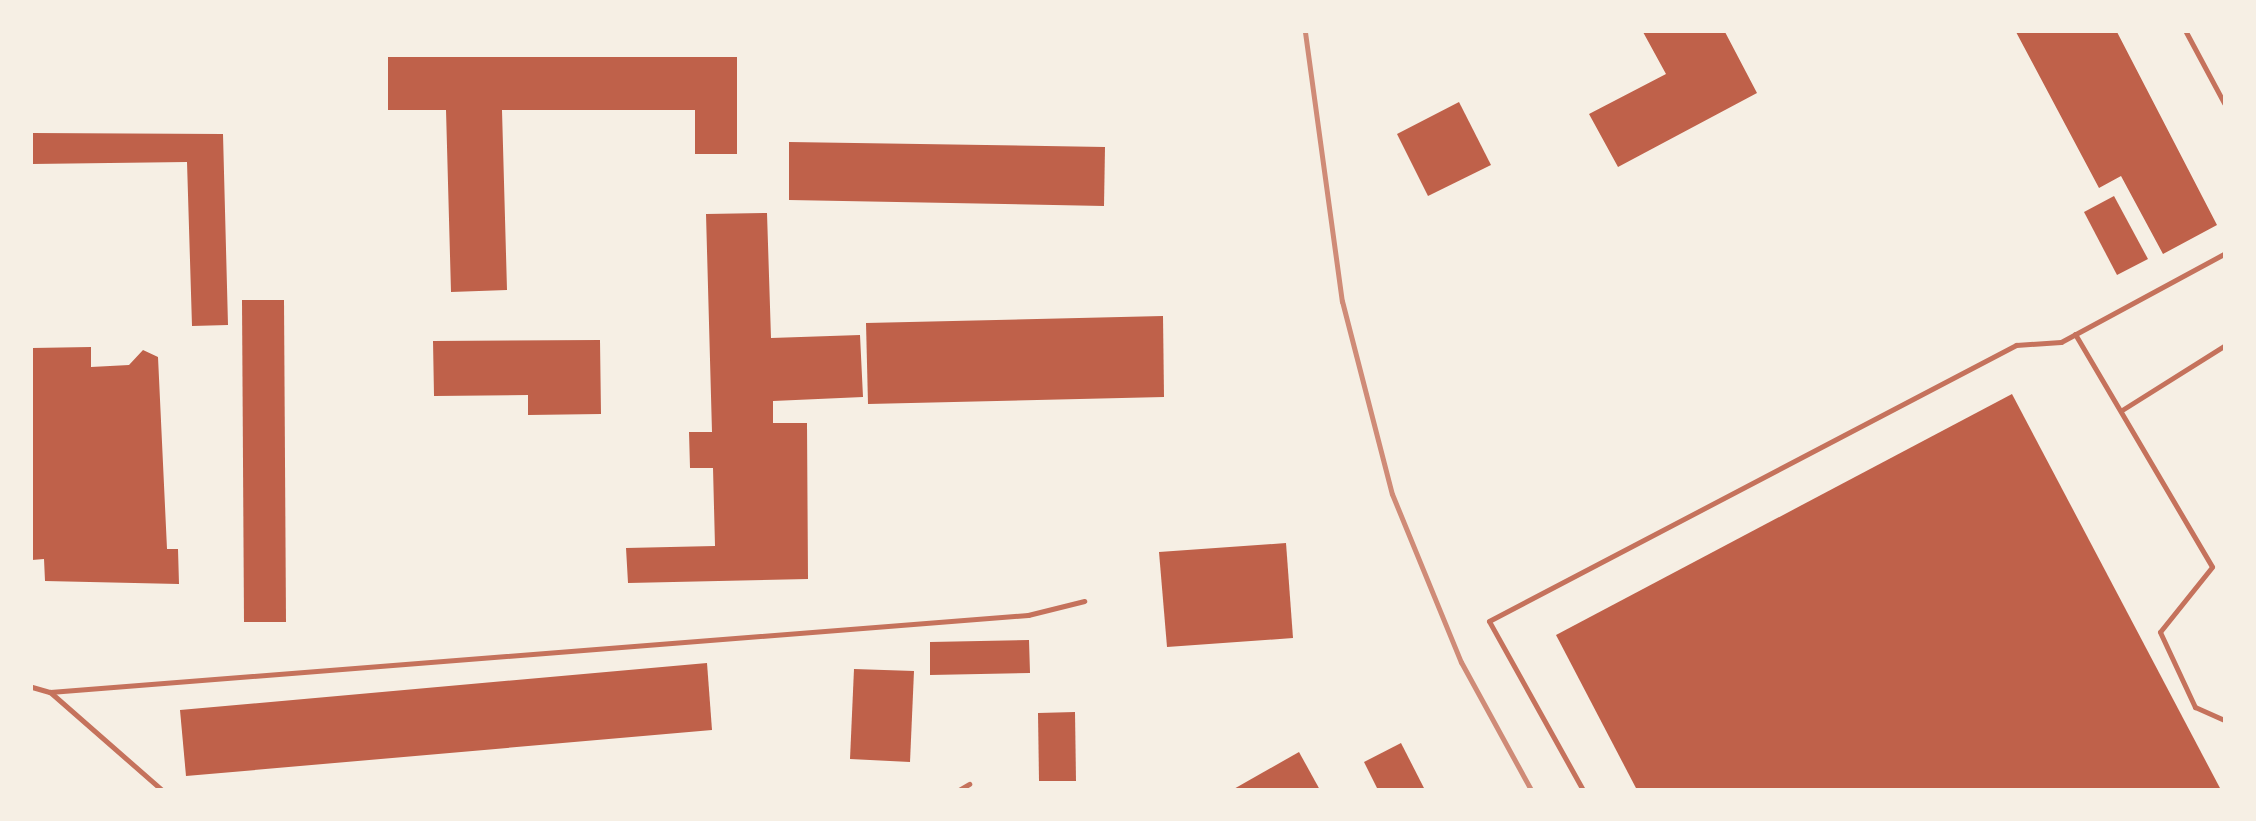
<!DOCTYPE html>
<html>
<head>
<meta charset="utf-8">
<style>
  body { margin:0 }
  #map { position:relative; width:2256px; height:821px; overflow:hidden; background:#f6efe4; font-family:Helvetica,sans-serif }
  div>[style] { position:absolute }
  .building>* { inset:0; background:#bf614a }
  .service>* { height:5px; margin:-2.5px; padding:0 2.5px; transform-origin:2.5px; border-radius:2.5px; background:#c5725c }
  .rail>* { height:5px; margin:-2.5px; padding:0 2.5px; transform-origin:2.5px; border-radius:2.5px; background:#cf8b77 }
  span { translate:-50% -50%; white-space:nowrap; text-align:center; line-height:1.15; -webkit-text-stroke:6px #f6efe4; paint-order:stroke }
  .frame { position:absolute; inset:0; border:33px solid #f6efe4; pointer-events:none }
</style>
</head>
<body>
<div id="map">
  <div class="building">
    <div style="clip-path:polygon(1643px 32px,1725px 32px,1757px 93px,1618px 167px,1589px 114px,1666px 74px)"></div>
    <div style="clip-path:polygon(2016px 32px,2117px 32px,2217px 225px,2163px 254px,2121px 176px,2099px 188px)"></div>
    <div style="clip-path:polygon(388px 57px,737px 57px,737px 154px,695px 154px,695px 110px,502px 110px,507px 290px,451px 292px,446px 110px,388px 110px)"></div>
    <div style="clip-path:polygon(1459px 102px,1491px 165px,1428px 196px,1397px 134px)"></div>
    <div style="clip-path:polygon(32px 133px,223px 134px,228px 325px,192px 326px,187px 162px,32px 164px)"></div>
    <div style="clip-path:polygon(789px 142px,1105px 147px,1104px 206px,789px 200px)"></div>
    <div style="clip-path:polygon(2114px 196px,2148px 259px,2117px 275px,2084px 212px)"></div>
    <div style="clip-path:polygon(767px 213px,771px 338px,860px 335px,863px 397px,773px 401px,773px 423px,807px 423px,808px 579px,628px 583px,626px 548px,715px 546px,713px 468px,690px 468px,689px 432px,712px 432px,706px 214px)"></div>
    <div style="clip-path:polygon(242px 300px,284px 300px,286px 622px,244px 622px)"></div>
    <div style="clip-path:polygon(1163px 316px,1164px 397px,868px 404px,866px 323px)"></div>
    <div style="clip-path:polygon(600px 340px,601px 414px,528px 415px,528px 395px,434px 396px,433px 341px)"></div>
    <div style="clip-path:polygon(91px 347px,91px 367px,129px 365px,143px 350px,158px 357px,167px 549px,178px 549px,179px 584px,45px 581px,44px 559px,32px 560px,32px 348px)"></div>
    <div style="clip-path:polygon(2012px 394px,2221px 790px,1637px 790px,1556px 635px)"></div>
    <div style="clip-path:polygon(1286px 543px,1293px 638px,1167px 647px,1159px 552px)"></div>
    <div style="clip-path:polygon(1029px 640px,1030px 673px,930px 675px,930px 642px)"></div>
    <div style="clip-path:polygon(707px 663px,712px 730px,186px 776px,180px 710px)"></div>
    <div style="clip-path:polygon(854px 669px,914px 671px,910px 762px,850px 759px)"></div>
    <div style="clip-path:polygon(1075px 712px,1076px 781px,1039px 781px,1038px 713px)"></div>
    <div style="clip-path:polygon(1401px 743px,1425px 790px,1378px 790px,1364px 762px)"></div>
    <div style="clip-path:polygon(1299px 752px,1320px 790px,1232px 790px)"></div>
  </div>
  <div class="service">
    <div style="left:2186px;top:32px;width:81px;rotate:61.8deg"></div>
    <div style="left:2075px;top:334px;width:270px;rotate:59.5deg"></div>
    <div style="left:2212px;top:567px;width:83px;rotate:128.7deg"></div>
    <div style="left:2160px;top:632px;width:83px;rotate:65deg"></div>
    <div style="left:2195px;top:707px;width:32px;rotate:24deg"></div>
    <div style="left:2122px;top:410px;width:120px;rotate:-32.1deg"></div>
    <div style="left:32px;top:687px;width:19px;rotate:16deg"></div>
    <div style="left:50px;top:692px;width:981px;rotate:-4.5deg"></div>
    <div style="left:1028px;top:615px;width:58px;rotate:-14deg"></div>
    <div style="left:50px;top:692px;width:149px;rotate:41.2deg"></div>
    <div style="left:959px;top:790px;width:12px;rotate:-31deg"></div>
    <div style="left:1583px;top:790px;width:193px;rotate:-119.1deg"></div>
    <div style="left:1489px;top:621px;width:595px;rotate:-27.64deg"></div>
    <div style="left:2016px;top:345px;width:45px;rotate:-3.8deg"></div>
    <div style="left:2061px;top:342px;width:185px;rotate:-28.4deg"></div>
  </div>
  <div class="rail">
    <div style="left:1305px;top:32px;width:272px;rotate:82.2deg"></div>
    <div style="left:1342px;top:301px;width:199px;rotate:75.5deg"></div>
    <div style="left:1392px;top:494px;width:182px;rotate:67.7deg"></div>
    <div style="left:1461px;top:662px;width:146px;rotate:61.3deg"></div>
  </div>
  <div class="frame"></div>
</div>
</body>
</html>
